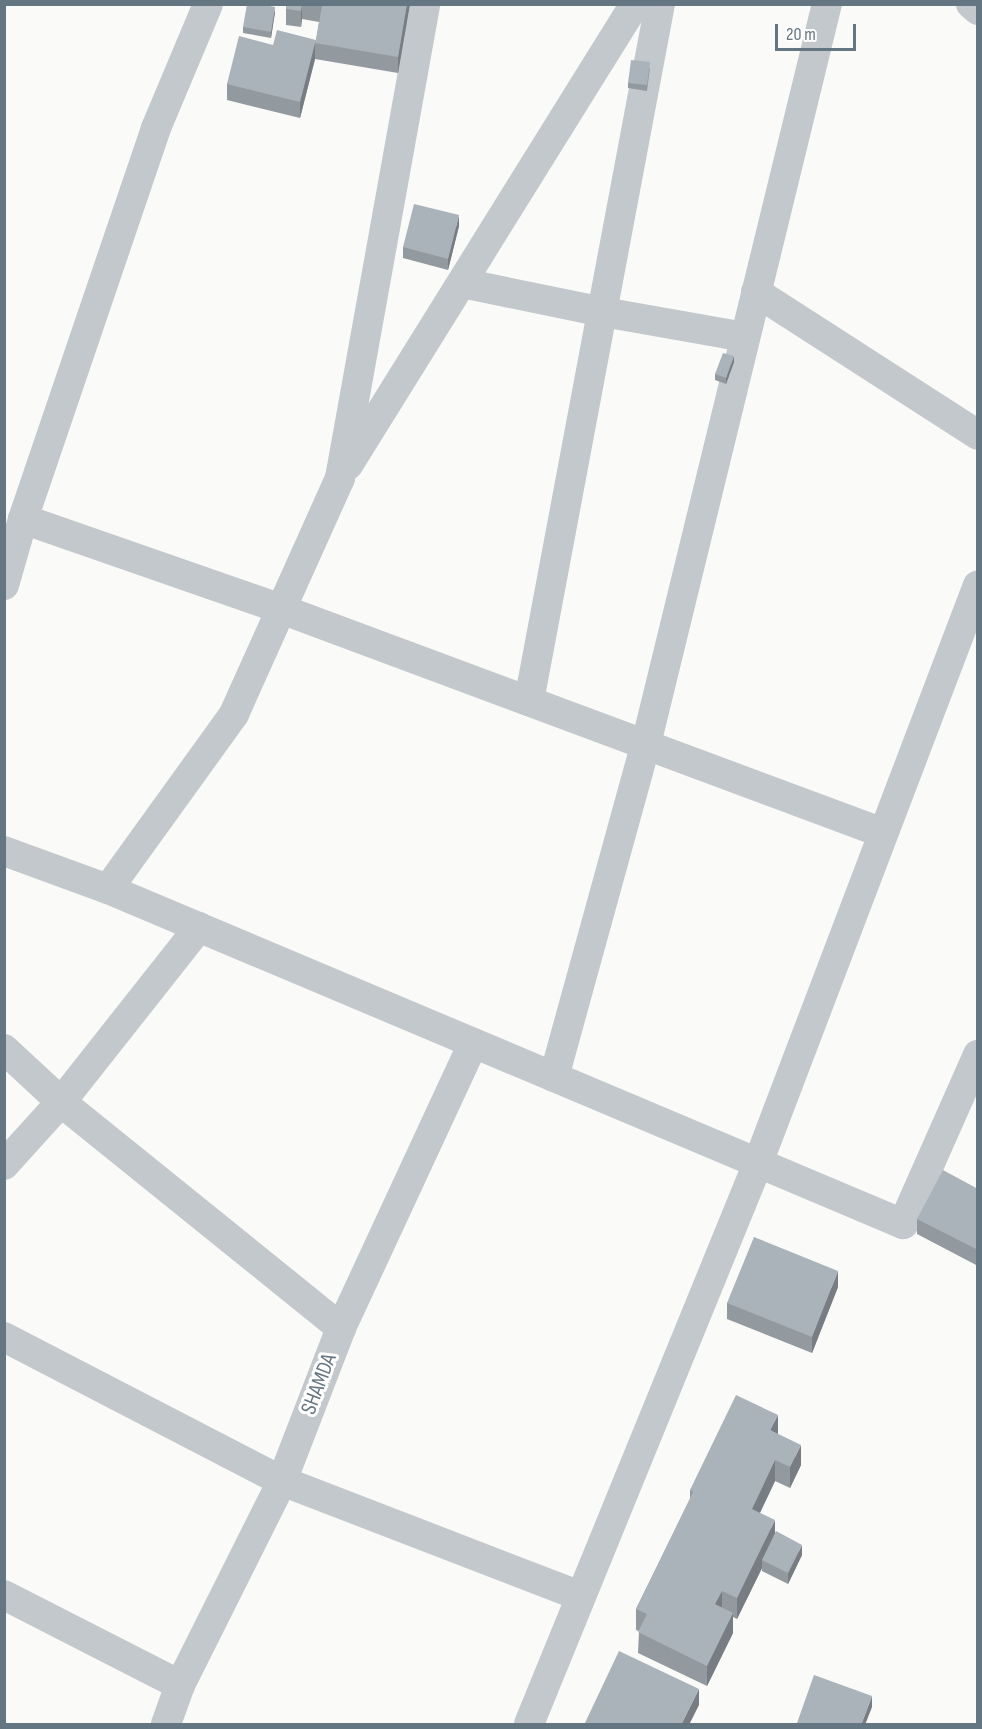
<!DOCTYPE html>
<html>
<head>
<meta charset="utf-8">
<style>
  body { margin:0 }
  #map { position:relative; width:982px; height:1729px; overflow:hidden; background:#fafaf8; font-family:"Sofia Sans Condensed",sans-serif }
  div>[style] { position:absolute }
  .minor>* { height:30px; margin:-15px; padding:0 15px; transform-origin:15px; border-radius:15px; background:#c3c8cc }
  .wall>* { inset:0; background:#929a9f }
  .shaded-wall>* { inset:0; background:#777d82 }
  .building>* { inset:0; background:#aab3b9 }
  span { translate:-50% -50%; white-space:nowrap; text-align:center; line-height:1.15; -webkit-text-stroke:6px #fff; paint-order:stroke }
  .street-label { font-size:22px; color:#657683 }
  .frame { position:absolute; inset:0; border:6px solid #657683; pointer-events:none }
  .scale { position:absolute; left:775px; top:24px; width:81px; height:27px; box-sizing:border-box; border:3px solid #657683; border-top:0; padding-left:8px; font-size:18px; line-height:21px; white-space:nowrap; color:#657683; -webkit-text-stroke:4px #fff; paint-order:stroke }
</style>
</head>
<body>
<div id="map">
  <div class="minor">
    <div style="left:971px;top:4px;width:9px;rotate:41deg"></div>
    <div style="left:462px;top:283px;width:144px;rotate:11.6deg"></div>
    <div style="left:603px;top:312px;width:144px;rotate:10deg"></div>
    <div style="left:756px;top:292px;width:264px;rotate:32.8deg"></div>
    <div style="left:348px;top:465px;width:543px;rotate:-58.1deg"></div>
    <div style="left:23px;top:519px;width:273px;rotate:19.2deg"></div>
    <div style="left:281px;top:609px;width:642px;rotate:20.41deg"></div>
    <div style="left:4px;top:585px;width:69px;rotate:-73.9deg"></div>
    <div style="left:23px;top:519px;width:413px;rotate:-71.2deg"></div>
    <div style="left:156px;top:128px;width:134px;rotate:-67.2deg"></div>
    <div style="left:529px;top:701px;width:709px;rotate:-79.36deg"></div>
    <div style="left:4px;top:851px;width:111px;rotate:20.1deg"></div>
    <div style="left:108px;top:889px;width:863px;rotate:22.85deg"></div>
    <div style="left:903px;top:1224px;width:185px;rotate:-66.1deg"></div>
    <div style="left:108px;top:889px;width:216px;rotate:-54.2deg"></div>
    <div style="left:234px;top:714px;width:259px;rotate:-65.8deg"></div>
    <div style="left:340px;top:478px;width:482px;rotate:-79.8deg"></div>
    <div style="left:4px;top:1049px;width:78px;rotate:42.9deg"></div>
    <div style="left:61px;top:1102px;width:360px;rotate:38.9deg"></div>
    <div style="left:554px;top:1077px;width:345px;rotate:-74.6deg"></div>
    <div style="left:646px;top:744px;width:762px;rotate:-76.26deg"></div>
    <div style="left:4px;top:1165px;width:85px;rotate:-47.9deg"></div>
    <div style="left:61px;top:1102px;width:223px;rotate:-51.7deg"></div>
    <div style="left:4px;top:1337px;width:313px;rotate:27.4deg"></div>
    <div style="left:282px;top:1481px;width:319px;rotate:21.1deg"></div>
    <div style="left:4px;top:1595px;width:198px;rotate:27.1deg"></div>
    <div style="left:166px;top:1724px;width:41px;rotate:-70.3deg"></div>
    <div style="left:180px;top:1685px;width:228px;rotate:-63.4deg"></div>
    <div style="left:282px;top:1481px;width:164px;rotate:-68.9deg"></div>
    <div style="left:341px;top:1328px;width:314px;rotate:-65.1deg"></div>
    <div style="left:529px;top:1724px;width:606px;rotate:-67.79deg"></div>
    <div style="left:758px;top:1163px;width:618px;rotate:-69.16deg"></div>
  </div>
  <div class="wall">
    <div style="clip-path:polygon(286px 4px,410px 4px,398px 73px,315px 59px,300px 118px,227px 100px,227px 84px,273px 45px,316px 40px,319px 22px,302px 19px,301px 27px,286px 25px)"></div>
    <div style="clip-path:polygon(275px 12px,271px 38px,243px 33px,243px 27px)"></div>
    <div style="clip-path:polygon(650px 68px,647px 91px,628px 88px,628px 83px)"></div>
    <div style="clip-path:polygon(459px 226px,448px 270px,403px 258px,403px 247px)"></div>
    <div style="clip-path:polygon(734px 362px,726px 384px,715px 380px,715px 374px)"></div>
    <div style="clip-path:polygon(978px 1189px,978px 1266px,917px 1234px,917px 1219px)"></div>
    <div style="clip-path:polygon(838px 1287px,812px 1353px,727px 1319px,727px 1303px)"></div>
    <div style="clip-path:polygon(778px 1434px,801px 1465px,790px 1488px,775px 1481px,760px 1513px,775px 1533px,802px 1555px,788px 1584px,762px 1571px,762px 1568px,737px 1619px,733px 1617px,733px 1633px,707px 1686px,638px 1653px,639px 1631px,636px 1630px,636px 1609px,690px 1500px,690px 1490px)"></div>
  </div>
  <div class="shaded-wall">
    <div style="clip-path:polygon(302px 4px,302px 19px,301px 27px,301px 11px)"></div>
    <div style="clip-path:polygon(407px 4px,410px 4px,398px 73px,398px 57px)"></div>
    <div style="clip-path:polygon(275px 7px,275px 12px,271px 38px,271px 32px)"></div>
    <div style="clip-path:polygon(315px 43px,315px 59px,300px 118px,300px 102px)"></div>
    <div style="clip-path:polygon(459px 215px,459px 226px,448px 270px,448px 259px)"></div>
    <div style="clip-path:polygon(734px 356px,734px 362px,726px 384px,726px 378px)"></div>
    <div style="clip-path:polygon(838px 1271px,838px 1287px,812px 1353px,812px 1337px)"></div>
    <div style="clip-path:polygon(778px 1415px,778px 1435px,770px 1430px)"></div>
    <div style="clip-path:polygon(801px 1445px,801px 1465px,790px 1488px,790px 1467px)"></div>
    <div style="clip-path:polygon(775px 1460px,775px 1481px,752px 1529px,752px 1509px)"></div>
    <div style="clip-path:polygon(775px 1520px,775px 1540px,762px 1560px,762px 1568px,737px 1619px,737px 1598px)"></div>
    <div style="clip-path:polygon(802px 1545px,802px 1555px,788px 1584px,788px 1573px)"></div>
    <div style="clip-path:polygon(722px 1591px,722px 1611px,715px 1604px)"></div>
    <div style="clip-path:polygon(733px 1613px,733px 1633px,707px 1686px,707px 1666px)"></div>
    <div style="clip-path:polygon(699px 1689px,699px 1705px,689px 1725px,681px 1725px)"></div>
    <div style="clip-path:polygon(872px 1696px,872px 1707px,865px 1725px,861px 1725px)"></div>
  </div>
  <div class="building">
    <div style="clip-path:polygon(247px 4px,260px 4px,275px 7px,271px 32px,243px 27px)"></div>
    <div style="clip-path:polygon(286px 4px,302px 4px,301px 11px,286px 9px)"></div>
    <div style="clip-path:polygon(310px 4px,407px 4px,398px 57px,315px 43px,300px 102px,227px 84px,239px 36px,273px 45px,277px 30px,316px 40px,322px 6px)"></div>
    <div style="clip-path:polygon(631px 60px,650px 62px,647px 85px,628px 83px)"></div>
    <div style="clip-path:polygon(414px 204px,459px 215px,448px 259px,403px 247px)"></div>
    <div style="clip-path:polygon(723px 353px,734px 356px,726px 378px,715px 374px)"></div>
    <div style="clip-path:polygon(943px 1170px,978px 1189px,978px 1250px,917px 1219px)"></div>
    <div style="clip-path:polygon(754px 1237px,838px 1271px,812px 1337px,727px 1303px)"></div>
    <div style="clip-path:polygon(736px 1395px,778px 1415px,770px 1430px,801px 1445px,790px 1467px,775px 1460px,752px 1509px,775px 1520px,737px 1598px,722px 1591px,715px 1604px,733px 1613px,707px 1666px,638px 1632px,647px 1614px,636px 1609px,693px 1492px,690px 1490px)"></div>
    <div style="clip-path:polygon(776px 1531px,802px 1545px,788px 1573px,762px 1560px)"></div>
    <div style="clip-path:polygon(619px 1651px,699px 1689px,681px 1725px,584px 1725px)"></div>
    <div style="clip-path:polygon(814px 1675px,872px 1696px,861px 1725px,801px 1725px,797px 1723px)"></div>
  </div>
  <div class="street-label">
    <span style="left:319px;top:1384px;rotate:-69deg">SHAMDA</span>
  </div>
  <div class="frame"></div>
  <div class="scale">20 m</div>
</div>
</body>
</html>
